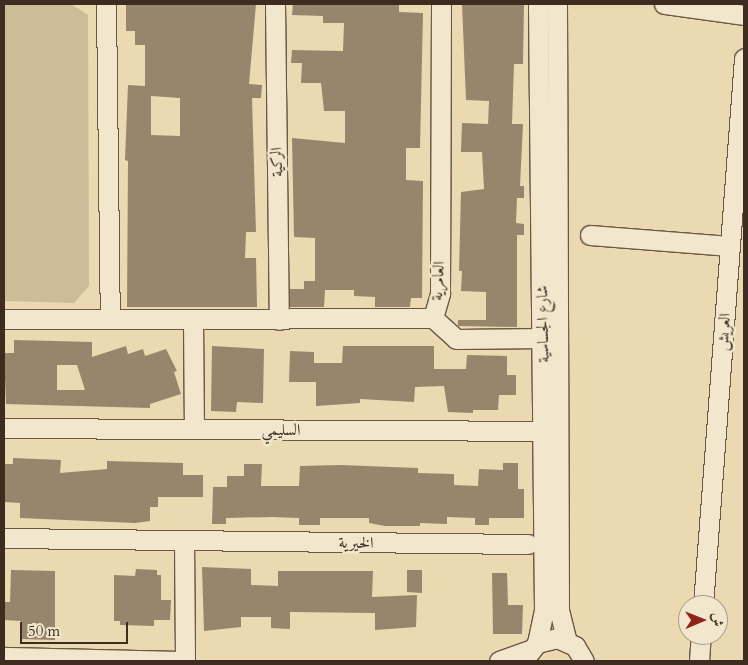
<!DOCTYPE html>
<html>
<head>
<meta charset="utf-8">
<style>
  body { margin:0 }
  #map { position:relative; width:748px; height:665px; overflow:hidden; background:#ebd9b2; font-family:Cardo,Amiri,serif }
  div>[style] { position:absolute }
  .green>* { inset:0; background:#cebc99 }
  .building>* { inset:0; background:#98866c }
  .roads { filter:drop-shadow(1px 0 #6a5745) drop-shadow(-1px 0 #6a5745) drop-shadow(0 1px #6a5745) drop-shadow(0 -1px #6a5745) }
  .minor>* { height:19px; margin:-9.5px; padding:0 9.5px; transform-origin:9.5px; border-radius:9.5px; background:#f2e6cd }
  span { translate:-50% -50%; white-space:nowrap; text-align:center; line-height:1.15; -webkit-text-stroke:5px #f2e6cd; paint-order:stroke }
  .street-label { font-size:16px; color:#3f2c21 }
  .frame { position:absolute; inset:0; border:5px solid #3f2c21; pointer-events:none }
  .north { position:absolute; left:678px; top:595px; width:50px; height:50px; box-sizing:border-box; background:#f2e6cd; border:1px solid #aa9c88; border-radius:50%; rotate:89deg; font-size:14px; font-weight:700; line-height:20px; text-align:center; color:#3f2c21 }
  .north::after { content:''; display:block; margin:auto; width:18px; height:22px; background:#8f2418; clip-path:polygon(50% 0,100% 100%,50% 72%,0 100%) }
  .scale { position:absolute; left:20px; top:622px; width:108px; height:22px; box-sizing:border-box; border:2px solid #3f2c21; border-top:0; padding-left:6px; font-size:15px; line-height:18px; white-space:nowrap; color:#3f2c21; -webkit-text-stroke:4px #f2e6cd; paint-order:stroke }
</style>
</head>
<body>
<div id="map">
  <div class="green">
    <div style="clip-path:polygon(4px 4px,71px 4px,88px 15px,89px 286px,74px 303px,4px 301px)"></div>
  </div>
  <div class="building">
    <div style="clip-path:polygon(evenodd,126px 4px,256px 4px,249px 84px,262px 85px,261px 98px,252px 98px,256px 232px,246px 232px,245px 258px,256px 258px,257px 307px,127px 307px,128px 161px,125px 160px,128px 85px,145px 86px,145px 45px,135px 45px,135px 31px,126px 31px,126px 4px,151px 96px,180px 98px,180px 136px,151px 135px,151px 96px)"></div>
    <div style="clip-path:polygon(293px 4px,399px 4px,399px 12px,423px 13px,420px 148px,406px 148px,406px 180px,423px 181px,422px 298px,411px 298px,410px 307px,375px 307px,375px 297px,354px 296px,354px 290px,325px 290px,324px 307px,290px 307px,290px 289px,304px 289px,304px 281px,315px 281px,315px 238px,294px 237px,292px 138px,345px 143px,345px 111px,324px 111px,321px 83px,301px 83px,302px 63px,291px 63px,292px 50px,343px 51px,344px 23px,323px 23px,323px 16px,292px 15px)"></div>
    <div style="clip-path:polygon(462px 4px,524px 4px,523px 64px,514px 64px,512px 124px,523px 124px,520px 186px,524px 186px,524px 198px,517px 198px,516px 223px,524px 224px,524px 235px,517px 235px,517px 327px,458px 326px,458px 320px,486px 320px,486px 292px,461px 291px,462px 271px,459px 271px,461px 192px,484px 189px,482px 152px,461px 152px,462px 123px,488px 124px,489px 101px,466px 100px)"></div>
    <div style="clip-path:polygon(evenodd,14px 340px,92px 342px,92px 357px,126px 346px,128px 354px,143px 349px,145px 356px,166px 349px,177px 371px,174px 372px,181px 394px,150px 404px,150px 408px,6px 404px,4px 353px,14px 353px,14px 340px,57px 365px,77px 365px,85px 390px,57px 390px,57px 365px)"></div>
    <div style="clip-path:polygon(212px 346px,264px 349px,263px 403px,237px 402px,236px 412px,211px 411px)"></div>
    <div style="clip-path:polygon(343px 346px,434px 346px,434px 369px,466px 369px,467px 355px,507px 356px,507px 375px,516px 375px,516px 395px,499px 395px,498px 410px,473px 410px,473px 413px,448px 412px,444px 386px,415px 387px,414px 402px,360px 399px,360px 403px,316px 406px,316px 382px,289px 382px,290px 351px,314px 352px,314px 363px,342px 363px)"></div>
    <div style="clip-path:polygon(13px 458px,61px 460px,60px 473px,107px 469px,107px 461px,183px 463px,183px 475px,203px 475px,203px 497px,158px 497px,158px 507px,150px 507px,150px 521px,135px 523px,20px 518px,20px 503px,4px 502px,4px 464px,13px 464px)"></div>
    <div style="clip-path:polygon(503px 463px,518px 463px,518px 489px,524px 489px,524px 518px,489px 518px,489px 525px,475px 525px,475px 518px,447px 517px,447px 524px,420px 523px,420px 526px,385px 526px,369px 523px,369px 518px,320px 518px,320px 525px,299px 525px,299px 518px,272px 517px,226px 518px,226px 524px,212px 524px,213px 487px,227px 487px,227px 476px,244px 476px,244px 464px,262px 464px,261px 486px,299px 486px,300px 466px,340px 465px,418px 468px,418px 473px,454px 474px,454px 485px,478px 486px,479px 469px,503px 470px)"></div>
    <div style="clip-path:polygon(202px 567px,251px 569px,251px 585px,278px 586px,278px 571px,373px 571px,372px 597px,417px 595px,416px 627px,375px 630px,375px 613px,290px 612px,290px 629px,271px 628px,271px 617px,241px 617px,241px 627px,204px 631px)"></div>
    <div style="clip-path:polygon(136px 569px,157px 570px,157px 575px,161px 575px,161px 600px,171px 600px,170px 620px,154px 620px,154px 626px,120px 625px,120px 621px,114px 621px,114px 575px,135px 576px)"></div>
    <div style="clip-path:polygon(11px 570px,55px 571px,55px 640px,21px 639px,21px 621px,4px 620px,5px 602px,10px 602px)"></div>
    <div style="clip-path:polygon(407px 570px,422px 570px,422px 593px,407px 592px)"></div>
    <div style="clip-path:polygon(492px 573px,507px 573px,508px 605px,523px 605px,522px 634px,493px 634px)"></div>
  </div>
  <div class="roads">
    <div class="minor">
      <div style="left:106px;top:4px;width:315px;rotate:89.3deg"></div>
      <div style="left:275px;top:4px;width:316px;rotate:89.3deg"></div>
      <div style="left:557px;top:4px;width:606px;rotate:89.81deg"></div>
      <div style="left:559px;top:610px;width:32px;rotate:76deg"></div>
      <div style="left:664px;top:4px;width:81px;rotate:7.8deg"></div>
      <div style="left:590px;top:235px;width:140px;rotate:4.5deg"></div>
      <div style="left:433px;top:318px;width:31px;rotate:42deg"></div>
      <div style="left:456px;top:339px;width:87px;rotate:-0.7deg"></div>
      <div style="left:4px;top:319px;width:429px;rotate:-0.1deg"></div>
      <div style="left:433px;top:318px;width:26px;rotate:-74deg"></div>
      <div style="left:440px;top:293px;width:289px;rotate:-89.8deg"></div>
      <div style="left:193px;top:319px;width:110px;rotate:89.5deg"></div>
      <div style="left:4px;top:428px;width:551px;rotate:0.31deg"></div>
      <div style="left:4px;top:538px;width:524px;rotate:0.66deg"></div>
      <div style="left:184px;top:541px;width:120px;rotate:89.5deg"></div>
      <div style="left:703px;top:605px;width:548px;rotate:-85.71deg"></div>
      <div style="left:537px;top:643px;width:34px;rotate:-78deg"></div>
      <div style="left:544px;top:610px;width:606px;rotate:-90.57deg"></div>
      <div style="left:4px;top:657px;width:178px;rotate:1.3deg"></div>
      <div style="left:499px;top:661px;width:32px;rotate:-20deg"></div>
      <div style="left:523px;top:661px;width:23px;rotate:-52deg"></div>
      <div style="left:537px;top:643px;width:21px;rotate:-14deg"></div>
      <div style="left:557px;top:638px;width:20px;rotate:24deg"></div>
      <div style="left:575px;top:646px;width:17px;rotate:59deg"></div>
      <div style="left:699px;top:661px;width:26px;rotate:-86deg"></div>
    </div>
  </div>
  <div class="street-label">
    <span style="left:277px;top:162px;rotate:-91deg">الركية</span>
    <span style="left:438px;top:281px;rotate:-86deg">العامرية</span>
    <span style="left:543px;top:324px;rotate:-91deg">شارع الجساسية</span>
    <span style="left:724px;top:332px;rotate:-86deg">العريش</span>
    <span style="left:281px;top:430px">السليمي</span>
    <span style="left:356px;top:543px;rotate:1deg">الخيرية</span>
  </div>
  <div class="frame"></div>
  <div class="north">ش</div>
  <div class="scale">50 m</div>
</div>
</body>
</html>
